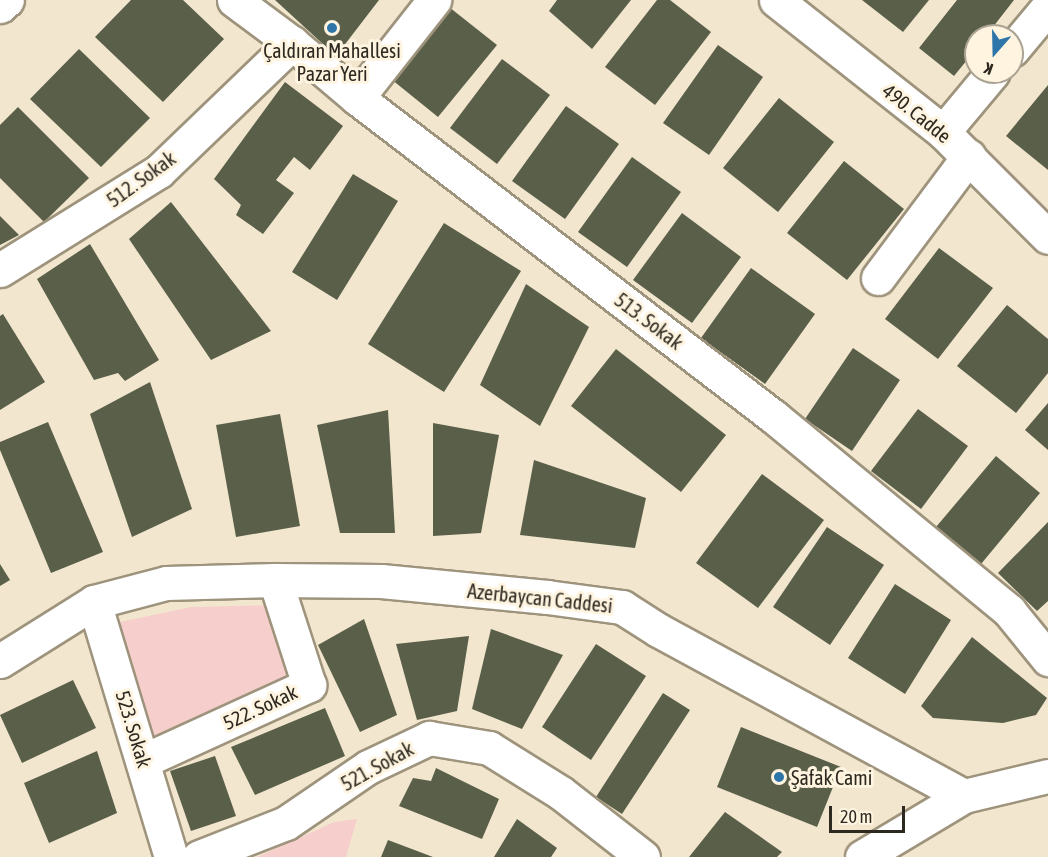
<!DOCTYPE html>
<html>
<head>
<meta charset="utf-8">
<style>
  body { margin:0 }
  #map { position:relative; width:1048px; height:857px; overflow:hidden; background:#f2e7ce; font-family:"Asap Condensed",sans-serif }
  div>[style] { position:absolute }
  .green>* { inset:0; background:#f6cfcc }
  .building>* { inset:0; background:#5a5f49 }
  .roads { filter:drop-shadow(2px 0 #9e937c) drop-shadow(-2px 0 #9e937c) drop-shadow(0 2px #9e937c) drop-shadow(0 -2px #9e937c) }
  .minor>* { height:33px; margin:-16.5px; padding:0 16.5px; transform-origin:16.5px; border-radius:16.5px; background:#fff }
  .dots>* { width:16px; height:16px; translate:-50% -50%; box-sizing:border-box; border:3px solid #fef4e0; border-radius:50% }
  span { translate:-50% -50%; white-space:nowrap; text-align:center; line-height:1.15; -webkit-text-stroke:6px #fef4e0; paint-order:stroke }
  .poi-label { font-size:20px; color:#2e2920 }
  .left { translate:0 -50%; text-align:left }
  .street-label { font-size:20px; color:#2e2920 }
  .north { position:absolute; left:964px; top:24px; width:60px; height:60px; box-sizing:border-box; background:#fef4e0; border:2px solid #aba393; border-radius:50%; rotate:200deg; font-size:16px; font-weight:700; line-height:24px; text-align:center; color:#2e2920 }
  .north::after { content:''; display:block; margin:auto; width:21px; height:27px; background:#2e76aa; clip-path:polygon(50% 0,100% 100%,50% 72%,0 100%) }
  .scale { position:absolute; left:829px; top:806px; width:76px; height:27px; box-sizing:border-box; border:3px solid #2e2920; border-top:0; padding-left:8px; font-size:18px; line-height:21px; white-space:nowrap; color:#2e2920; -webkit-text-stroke:4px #fef4e0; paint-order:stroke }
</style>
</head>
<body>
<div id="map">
  <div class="green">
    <div style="clip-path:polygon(273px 605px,296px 679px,154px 744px,115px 623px,191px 607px)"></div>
    <div style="clip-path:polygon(357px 819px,346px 857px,257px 857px,334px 822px)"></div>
  </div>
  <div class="building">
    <div style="clip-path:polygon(131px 0,183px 0,224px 39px,163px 102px,95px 37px)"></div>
    <div style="clip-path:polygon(275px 0,379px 0,336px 56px)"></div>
    <div style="clip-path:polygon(557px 0,631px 0,592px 49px,549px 11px)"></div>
    <div style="clip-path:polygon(657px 0,670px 0,711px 32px,655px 105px,605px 67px)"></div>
    <div style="clip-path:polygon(862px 0,929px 0,903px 32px)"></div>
    <div style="clip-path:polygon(957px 0,1014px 0,986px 36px,976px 36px,976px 49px,954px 76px,919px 48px)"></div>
    <div style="clip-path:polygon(449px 7px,497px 45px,438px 117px,391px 79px)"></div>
    <div style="clip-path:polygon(718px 45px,763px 77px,709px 155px,663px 123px)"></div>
    <div style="clip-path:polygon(79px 49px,150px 118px,101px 167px,30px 99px)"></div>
    <div style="clip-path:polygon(502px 59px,550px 95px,497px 164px,450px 128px)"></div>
    <div style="clip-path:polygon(285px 82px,343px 126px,310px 170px,294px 157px,276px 180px,294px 193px,263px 234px,236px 215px,241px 205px,214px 179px)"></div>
    <div style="clip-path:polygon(1048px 85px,1048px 170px,1006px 136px)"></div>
    <div style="clip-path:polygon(779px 98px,834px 142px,778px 212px,723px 168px)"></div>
    <div style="clip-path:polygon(566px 106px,619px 144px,565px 219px,512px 181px)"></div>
    <div style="clip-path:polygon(18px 107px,89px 178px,44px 222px,0 178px,0 125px)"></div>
    <div style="clip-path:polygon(632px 157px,681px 192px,627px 267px,578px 232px)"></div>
    <div style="clip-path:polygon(844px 161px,904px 209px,847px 280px,787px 233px)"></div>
    <div style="clip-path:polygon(353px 174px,398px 201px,337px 300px,292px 272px)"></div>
    <div style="clip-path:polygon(171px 202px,271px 331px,211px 360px,129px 239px)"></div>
    <div style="clip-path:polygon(682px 213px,741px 257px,692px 323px,633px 280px)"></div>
    <div style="clip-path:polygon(0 216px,19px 235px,0 245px)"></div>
    <div style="clip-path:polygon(444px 223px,521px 271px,444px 392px,368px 344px)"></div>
    <div style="clip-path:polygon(90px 244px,159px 360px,125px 381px,118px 373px,94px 380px,37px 279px)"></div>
    <div style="clip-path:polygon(939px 248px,993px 288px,938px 359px,885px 319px)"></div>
    <div style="clip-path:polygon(751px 268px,815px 314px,765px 384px,701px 338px)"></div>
    <div style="clip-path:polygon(526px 284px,589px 327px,540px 426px,480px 385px)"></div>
    <div style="clip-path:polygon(1007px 305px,1048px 339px,1048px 373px,1016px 413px,957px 366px)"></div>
    <div style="clip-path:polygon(3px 314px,45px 382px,0 410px,0 316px)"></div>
    <div style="clip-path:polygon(853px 348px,900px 380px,852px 451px,805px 419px)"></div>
    <div style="clip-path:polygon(616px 349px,726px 435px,681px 492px,571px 406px)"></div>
    <div style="clip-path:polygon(150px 382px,192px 509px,132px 537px,90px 414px)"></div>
    <div style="clip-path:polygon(1048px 403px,1048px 450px,1025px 430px)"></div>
    <div style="clip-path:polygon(918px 409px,968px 446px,921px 509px,871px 471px)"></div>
    <div style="clip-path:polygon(388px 410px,395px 533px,340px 533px,317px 425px)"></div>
    <div style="clip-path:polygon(280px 414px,300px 526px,236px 537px,216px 425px)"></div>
    <div style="clip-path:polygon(48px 422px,103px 552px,51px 573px,0 450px,0 442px)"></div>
    <div style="clip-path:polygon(433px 423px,499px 435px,481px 533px,433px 536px)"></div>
    <div style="clip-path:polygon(996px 456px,1040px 493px,981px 564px,936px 527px)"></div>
    <div style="clip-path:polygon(534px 460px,646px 498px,635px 548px,520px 535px)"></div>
    <div style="clip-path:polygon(762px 474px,824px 520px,758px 608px,696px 563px)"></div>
    <div style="clip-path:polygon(1048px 522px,1048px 601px,1037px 611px,998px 573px)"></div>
    <div style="clip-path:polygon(827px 527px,884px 565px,830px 645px,773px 607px)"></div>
    <div style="clip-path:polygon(0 564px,10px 580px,0 586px)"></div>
    <div style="clip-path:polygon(895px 584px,951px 620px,905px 694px,848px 658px)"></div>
    <div style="clip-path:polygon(364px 619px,397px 715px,360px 732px,318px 645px)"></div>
    <div style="clip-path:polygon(491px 629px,563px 655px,522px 729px,472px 709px)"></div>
    <div style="clip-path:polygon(469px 636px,457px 711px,417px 720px,396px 644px)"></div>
    <div style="clip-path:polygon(972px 637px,1047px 698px,1036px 715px,1003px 723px,933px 718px,921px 706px)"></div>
    <div style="clip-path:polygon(596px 644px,646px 676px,591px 760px,542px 727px)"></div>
    <div style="clip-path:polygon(73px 680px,96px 728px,22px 763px,0 715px)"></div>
    <div style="clip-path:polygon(663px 693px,690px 710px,622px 814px,596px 797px)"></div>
    <div style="clip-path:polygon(325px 708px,345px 756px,255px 795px,231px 747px)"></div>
    <div style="clip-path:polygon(741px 727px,841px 767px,817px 827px,717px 787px)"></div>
    <div style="clip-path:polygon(97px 751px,117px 813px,49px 843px,24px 783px)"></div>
    <div style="clip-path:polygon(215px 756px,236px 816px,191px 831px,170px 771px)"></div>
    <div style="clip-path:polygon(436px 768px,499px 799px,482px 839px,399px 806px,413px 778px,431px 781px)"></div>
    <div style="clip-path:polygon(725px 812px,782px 852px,777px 857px,689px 857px)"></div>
    <div style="clip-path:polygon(517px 819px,557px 848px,551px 857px,494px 857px)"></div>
    <div style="clip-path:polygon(388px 840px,433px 857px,381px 857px)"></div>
  </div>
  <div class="roads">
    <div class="minor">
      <div style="left:234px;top:0;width:72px;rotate:36.6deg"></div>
      <div style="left:292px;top:43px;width:85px;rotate:40.2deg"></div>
      <div style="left:357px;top:98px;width:525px;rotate:37.42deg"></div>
      <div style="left:774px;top:417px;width:305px;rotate:39.5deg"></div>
      <div style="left:1009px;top:611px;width:62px;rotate:50.9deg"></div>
      <div style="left:776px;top:0;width:213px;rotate:38.3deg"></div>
      <div style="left:943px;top:132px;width:148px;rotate:45deg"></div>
      <div style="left:0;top:6px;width:9px;rotate:-41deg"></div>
      <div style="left:1012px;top:50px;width:56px;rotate:-50.1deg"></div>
      <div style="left:357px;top:98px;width:125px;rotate:-51.8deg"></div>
      <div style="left:943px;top:132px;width:78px;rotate:-50.2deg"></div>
      <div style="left:0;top:270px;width:187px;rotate:-31.9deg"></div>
      <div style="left:159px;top:171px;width:185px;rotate:-43.9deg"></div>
      <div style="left:878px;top:278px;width:152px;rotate:-53.3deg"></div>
      <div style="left:94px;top:602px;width:266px;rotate:73.2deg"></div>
      <div style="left:0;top:661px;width:111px;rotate:-32.1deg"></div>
      <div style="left:94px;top:602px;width:74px;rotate:-14.8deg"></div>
      <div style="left:166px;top:583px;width:109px;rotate:-1.6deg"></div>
      <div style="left:275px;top:580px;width:106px;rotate:0.5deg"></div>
      <div style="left:381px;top:581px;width:167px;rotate:5.5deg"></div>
      <div style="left:547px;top:597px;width:76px;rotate:7.6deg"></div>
      <div style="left:622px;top:607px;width:43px;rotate:32.6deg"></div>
      <div style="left:658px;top:630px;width:348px;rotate:28.5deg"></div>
      <div style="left:964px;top:796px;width:86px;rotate:-13.4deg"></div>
      <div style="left:143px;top:761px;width:183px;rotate:-24.6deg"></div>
      <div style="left:309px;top:685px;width:110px;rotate:-107.9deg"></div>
      <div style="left:199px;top:857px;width:93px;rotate:-21.3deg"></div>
      <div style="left:286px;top:823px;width:99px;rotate:-34.3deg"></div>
      <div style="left:368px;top:767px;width:68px;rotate:-25.4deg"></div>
      <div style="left:429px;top:738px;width:61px;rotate:9.5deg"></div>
      <div style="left:489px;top:748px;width:85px;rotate:32deg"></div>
      <div style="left:561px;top:793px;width:104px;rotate:38deg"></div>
      <div style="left:862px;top:857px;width:119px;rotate:-30.9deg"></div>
    </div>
  </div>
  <div class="dots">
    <div style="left:332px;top:28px;background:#2e76aa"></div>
    <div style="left:779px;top:777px;background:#2e76aa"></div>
  </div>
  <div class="poi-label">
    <span style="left:332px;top:62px">Çaldıran Mahallesi<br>Pazar Yeri</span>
    <span class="left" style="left:791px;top:777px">Şafak Cami</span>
  </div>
  <div class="street-label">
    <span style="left:917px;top:113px;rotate:39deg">490. Cadde</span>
    <span style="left:141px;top:179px;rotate:-36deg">512. Sokak</span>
    <span style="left:649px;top:321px;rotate:37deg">513. Sokak</span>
    <span style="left:540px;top:598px;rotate:6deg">Azerbaycan Caddesi</span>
    <span style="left:260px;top:707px;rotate:-25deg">522. Sokak</span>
    <span style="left:134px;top:729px;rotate:73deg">523. Sokak</span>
    <span style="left:377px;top:766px;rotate:-29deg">521. Sokak</span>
  </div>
  <div class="north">K</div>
  <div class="scale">20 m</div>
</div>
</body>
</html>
